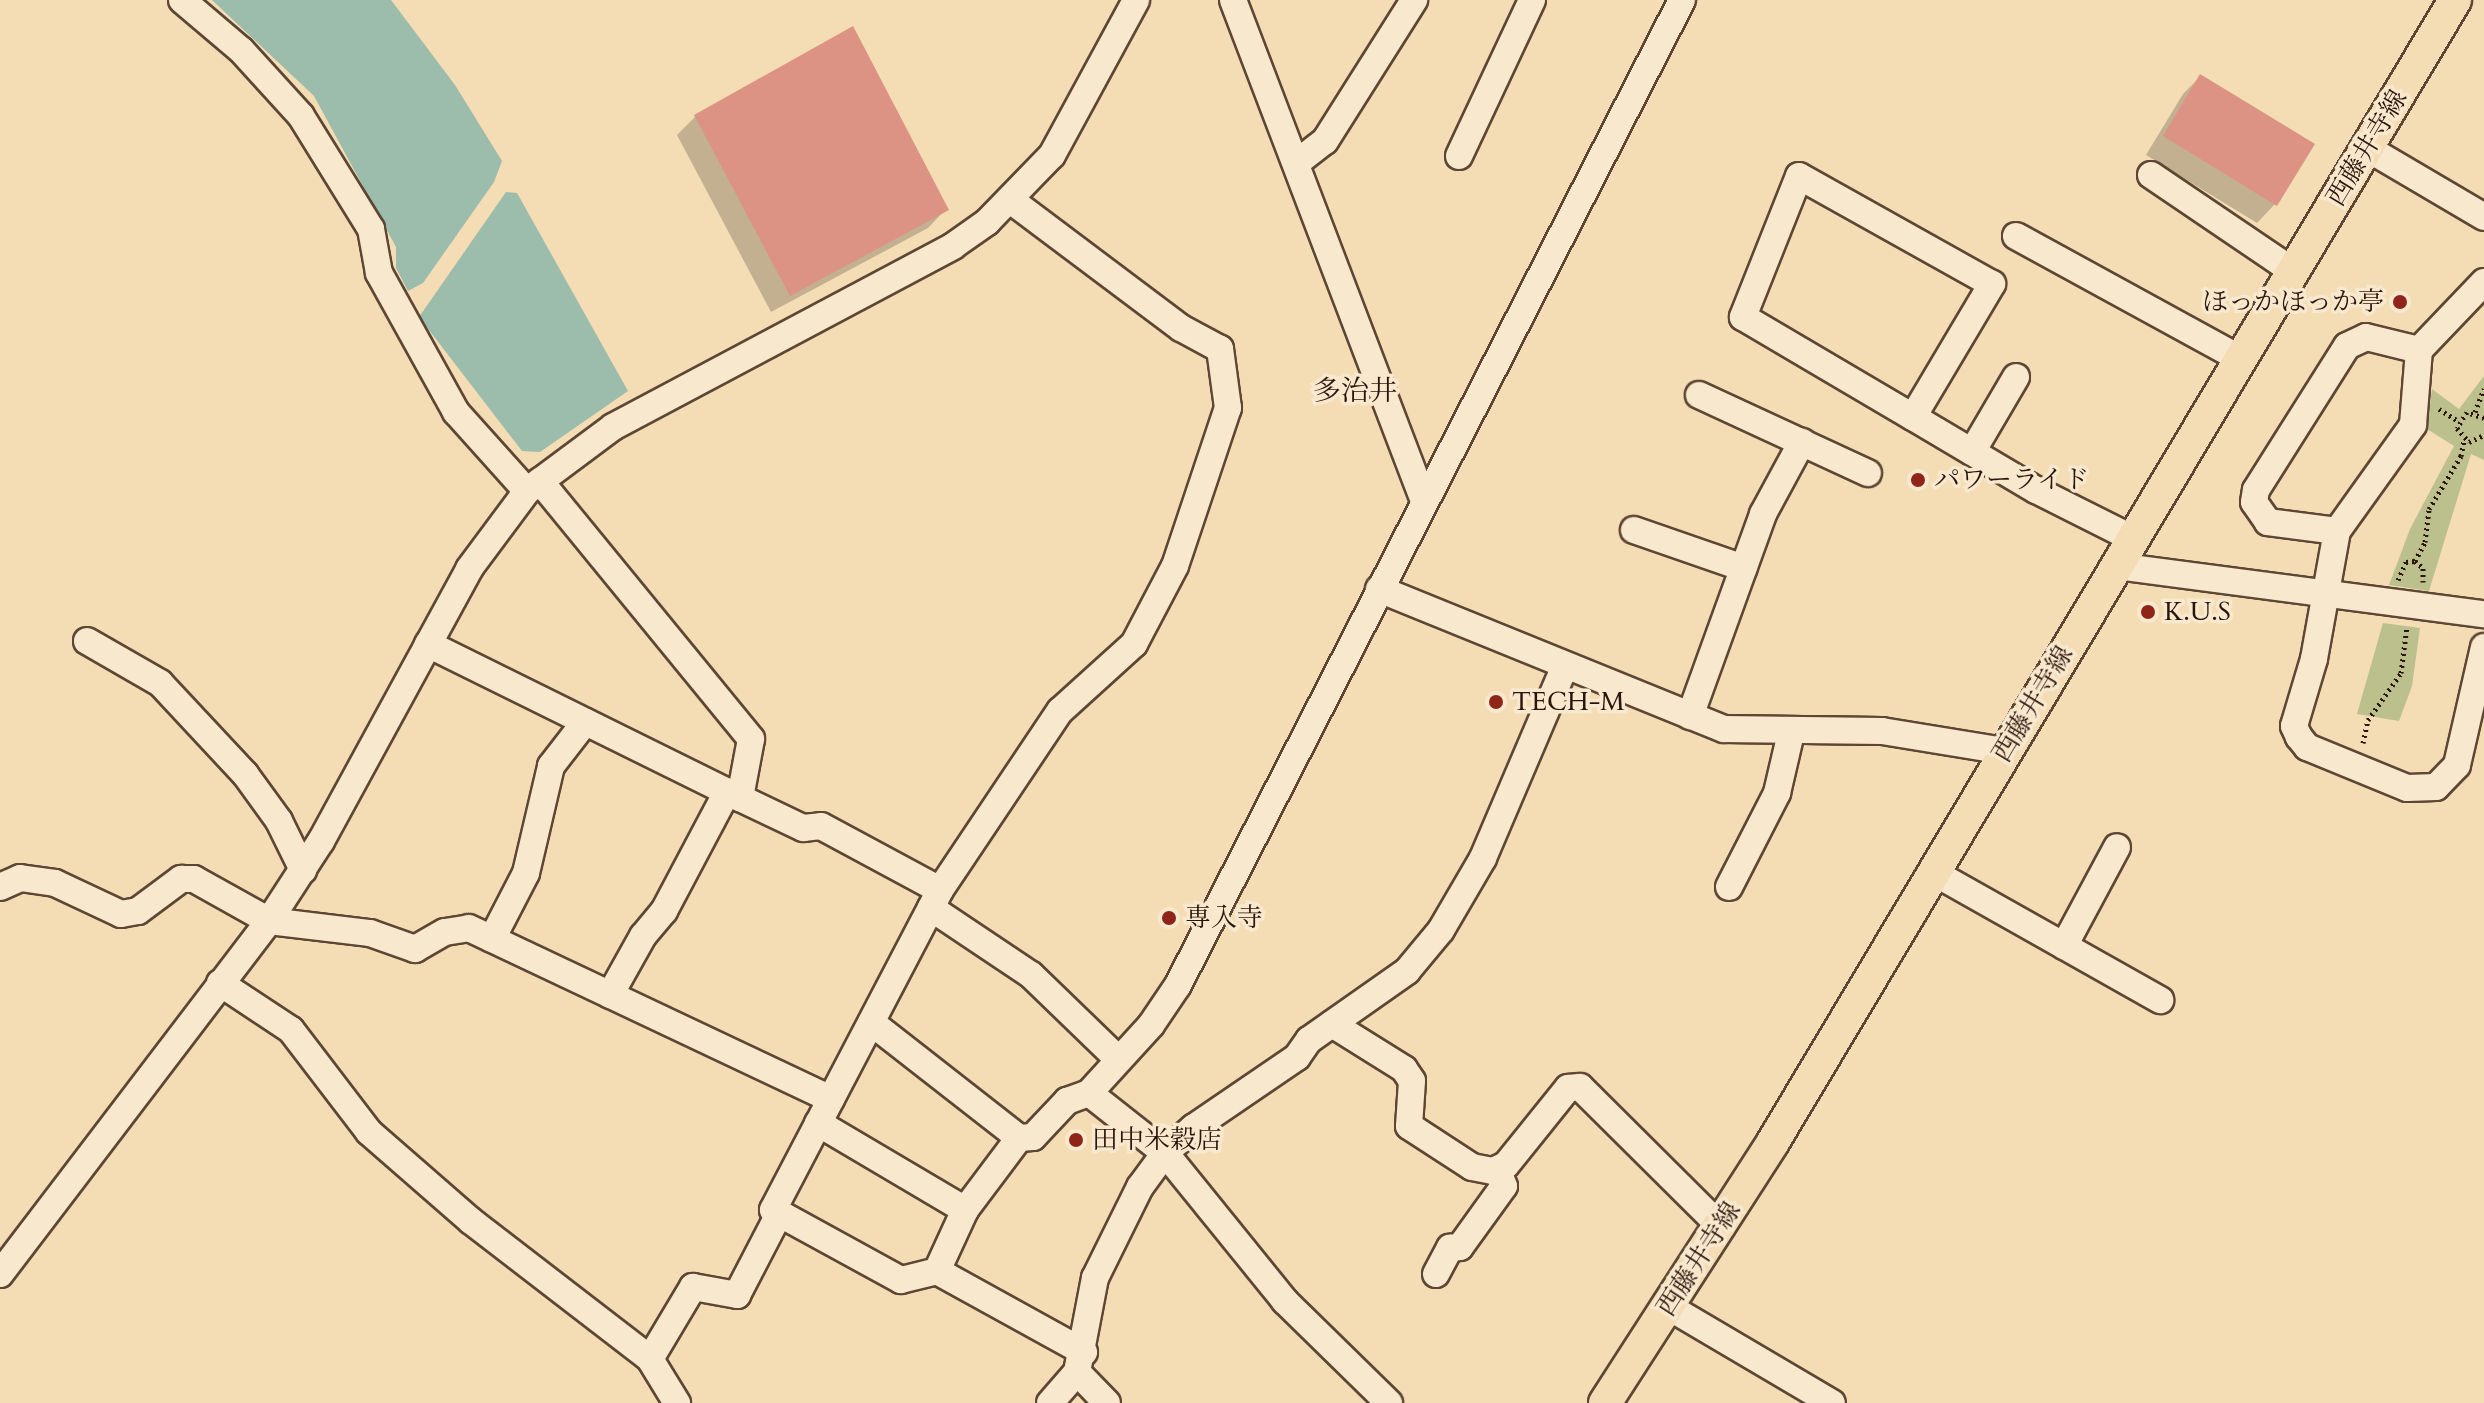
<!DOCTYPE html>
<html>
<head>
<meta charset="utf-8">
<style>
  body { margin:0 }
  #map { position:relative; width:2484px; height:1403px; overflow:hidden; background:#f4dcb4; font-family:Cardo,"Noto Serif JP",serif }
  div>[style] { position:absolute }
  .green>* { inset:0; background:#bbc08d }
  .water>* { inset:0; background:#9cbcac }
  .shadow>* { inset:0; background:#0003 }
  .building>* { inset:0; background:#dd9384 }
  .path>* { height:5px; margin-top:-2.5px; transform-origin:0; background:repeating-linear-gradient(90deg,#2b150a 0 2px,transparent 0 6px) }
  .roads { filter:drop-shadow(2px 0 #5d4734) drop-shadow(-2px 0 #5d4734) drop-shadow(0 2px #5d4734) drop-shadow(0 -2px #5d4734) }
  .minor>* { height:26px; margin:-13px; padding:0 13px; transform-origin:13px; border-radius:13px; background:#f8e8ce }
  .major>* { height:32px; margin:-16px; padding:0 16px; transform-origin:16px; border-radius:16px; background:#f4dcb4 }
  .dots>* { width:22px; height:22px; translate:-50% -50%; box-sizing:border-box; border:4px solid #f8e8ce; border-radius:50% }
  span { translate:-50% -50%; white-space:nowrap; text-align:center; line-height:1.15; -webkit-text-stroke:7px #f8e8ce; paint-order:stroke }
  .street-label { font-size:26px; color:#2b150a }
  .poi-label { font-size:26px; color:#2b150a }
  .right { translate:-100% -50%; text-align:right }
  .left { translate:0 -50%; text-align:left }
  .neighbourhood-label { font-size:28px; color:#2b150a }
</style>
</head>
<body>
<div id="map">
  <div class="green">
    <div style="clip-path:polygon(2484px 376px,2484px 460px,2471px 454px,2429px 591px,2389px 585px,2410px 529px,2454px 446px,2427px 429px,2432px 389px,2459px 409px)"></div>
    <div style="clip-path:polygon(2383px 623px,2420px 628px,2412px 686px,2399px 721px,2357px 714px)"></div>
  </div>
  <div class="water">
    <div style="clip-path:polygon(212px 0,391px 0,455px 85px,502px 161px,494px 182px,423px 283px,408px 291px,396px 268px,396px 247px,314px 96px)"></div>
    <div style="clip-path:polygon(506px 192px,517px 193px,628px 391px,540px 452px,522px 451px,419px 317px)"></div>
  </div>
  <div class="shadow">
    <div style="clip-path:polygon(2201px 76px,2275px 204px,2257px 223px,2146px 155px,2183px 94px)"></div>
    <div style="clip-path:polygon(695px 117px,946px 209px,928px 228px,771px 312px,677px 135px)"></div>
  </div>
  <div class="building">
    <div style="clip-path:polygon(853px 26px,949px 210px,790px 296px,694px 115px)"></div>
    <div style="clip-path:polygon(2200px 74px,2315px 144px,2277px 206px,2163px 136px)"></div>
  </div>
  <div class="path">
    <div style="left:2439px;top:409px;width:22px;rotate:32deg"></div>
    <div style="left:2475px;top:412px;width:25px;rotate:-69deg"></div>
    <div style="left:2484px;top:418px;width:18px;rotate:-161deg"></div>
    <div style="left:2467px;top:412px;width:19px;rotate:122deg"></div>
    <div style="left:2457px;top:428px;width:18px;rotate:49deg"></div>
    <div style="left:2469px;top:442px;width:17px;rotate:-25deg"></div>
    <div style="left:2415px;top:561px;width:21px;rotate:-62deg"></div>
    <div style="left:2425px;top:542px;width:33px;rotate:-83deg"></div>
    <div style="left:2429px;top:509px;width:62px;rotate:-58.9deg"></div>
    <div style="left:2461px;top:456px;width:16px;rotate:-79deg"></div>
    <div style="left:2398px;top:580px;width:20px;rotate:-66deg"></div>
    <div style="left:2406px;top:562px;width:9px;rotate:-6deg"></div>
    <div style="left:2415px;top:561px;width:11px;rotate:41deg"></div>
    <div style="left:2423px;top:568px;width:14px;rotate:90deg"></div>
    <div style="left:2363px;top:743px;width:24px;rotate:-78deg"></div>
    <div style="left:2368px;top:720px;width:57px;rotate:-54.9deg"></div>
    <div style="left:2401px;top:673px;width:47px;rotate:-82.7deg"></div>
  </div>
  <div class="roads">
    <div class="minor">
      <div style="left:182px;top:0;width:77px;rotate:40.3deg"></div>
      <div style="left:241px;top:50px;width:89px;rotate:47.7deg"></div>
      <div style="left:301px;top:116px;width:133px;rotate:58.2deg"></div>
      <div style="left:371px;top:229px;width:45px;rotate:79.7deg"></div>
      <div style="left:379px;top:273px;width:159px;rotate:61deg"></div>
      <div style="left:456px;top:412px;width:106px;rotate:48.1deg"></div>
      <div style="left:1233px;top:0;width:536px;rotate:69.13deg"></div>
      <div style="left:2367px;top:148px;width:136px;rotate:30.5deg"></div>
      <div style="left:1459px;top:156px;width:172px;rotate:-64.9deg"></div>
      <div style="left:1299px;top:161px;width:33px;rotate:-38deg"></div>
      <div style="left:1325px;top:141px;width:167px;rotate:-57.7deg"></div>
      <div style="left:2151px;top:175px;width:171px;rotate:34.1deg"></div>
      <div style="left:2016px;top:236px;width:256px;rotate:28.7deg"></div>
      <div style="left:2484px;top:282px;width:94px;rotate:133.7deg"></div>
      <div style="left:2419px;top:350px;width:75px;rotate:94.6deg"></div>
      <div style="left:2413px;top:425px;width:130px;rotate:125.6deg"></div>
      <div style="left:2337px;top:531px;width:130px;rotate:100.2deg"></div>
      <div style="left:2314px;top:659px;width:70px;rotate:106.6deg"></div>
      <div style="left:2294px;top:726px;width:12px;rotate:66deg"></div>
      <div style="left:2299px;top:737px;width:13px;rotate:51deg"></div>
      <div style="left:2307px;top:747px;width:108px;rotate:22.3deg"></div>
      <div style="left:2407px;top:788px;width:29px;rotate:-2deg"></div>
      <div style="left:2436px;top:787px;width:30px;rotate:-46deg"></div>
      <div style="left:2457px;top:765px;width:121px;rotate:-77.1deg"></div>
      <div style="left:1699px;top:395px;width:186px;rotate:24.8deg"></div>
      <div style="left:1913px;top:417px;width:155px;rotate:-59.3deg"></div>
      <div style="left:1992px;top:284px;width:221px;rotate:-150.8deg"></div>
      <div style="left:1799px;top:176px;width:152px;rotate:111.7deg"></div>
      <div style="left:1743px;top:317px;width:197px;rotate:30.5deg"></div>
      <div style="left:1913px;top:417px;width:143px;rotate:30.7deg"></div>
      <div style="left:2036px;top:490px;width:110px;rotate:26.6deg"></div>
      <div style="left:1972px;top:452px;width:87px;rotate:-59.6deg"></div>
      <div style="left:540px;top:481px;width:333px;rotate:50.7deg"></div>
      <div style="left:751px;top:739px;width:60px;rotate:100.6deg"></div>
      <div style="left:740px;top:798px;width:70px;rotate:25.5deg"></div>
      <div style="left:803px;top:828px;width:18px;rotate:-6deg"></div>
      <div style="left:821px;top:826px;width:135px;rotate:28.3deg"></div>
      <div style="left:940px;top:890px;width:20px;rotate:117deg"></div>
      <div style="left:931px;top:908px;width:120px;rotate:33.8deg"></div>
      <div style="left:1031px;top:975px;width:121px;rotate:44deg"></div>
      <div style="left:1634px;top:530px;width:116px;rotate:19.1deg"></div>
      <div style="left:2337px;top:531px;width:70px;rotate:-172.6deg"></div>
      <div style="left:2268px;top:522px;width:24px;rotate:-125deg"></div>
      <div style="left:2254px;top:502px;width:12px;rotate:-81deg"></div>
      <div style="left:2256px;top:490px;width:170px;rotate:-57.7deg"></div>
      <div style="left:2347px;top:346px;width:21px;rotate:-25deg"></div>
      <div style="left:2366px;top:337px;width:55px;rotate:13.8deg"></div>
      <div style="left:2117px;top:566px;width:370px;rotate:7.5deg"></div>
      <div style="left:1379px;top:589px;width:372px;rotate:22.1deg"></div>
      <div style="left:1724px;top:729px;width:158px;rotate:0.7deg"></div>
      <div style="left:1882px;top:731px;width:124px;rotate:9.3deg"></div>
      <div style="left:87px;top:641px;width:84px;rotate:29.9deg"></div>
      <div style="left:160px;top:683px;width:125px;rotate:47deg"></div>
      <div style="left:245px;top:774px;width:58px;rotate:54.1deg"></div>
      <div style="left:279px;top:821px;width:55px;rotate:63.9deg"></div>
      <div style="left:428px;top:644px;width:348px;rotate:26.3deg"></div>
      <div style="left:1690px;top:716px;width:215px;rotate:-70.1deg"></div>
      <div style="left:1763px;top:514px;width:82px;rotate:-61.6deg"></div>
      <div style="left:1933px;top:872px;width:261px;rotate:29.4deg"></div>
      <div style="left:0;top:887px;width:22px;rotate:-24deg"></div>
      <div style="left:20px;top:878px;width:35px;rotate:8deg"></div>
      <div style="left:55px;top:883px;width:73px;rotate:25.2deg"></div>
      <div style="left:121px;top:914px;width:17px;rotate:-10deg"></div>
      <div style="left:138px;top:911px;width:54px;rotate:-36.7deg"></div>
      <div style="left:181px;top:879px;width:13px"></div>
      <div style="left:194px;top:879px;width:86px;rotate:29.2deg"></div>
      <div style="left:269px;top:921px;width:102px;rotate:6.8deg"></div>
      <div style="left:370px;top:933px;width:48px;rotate:19.6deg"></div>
      <div style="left:415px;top:949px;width:34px;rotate:-30deg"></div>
      <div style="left:445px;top:932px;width:24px;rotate:-9deg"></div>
      <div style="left:469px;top:928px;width:400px;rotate:25.3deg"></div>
      <div style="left:831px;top:1099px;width:125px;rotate:117.6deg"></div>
      <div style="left:773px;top:1210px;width:146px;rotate:28.7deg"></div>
      <div style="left:901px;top:1280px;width:37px;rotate:-14deg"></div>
      <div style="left:937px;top:1271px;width:168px;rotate:28.9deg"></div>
      <div style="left:1729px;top:887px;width:106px;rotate:-62.9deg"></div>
      <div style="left:1777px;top:793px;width:62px;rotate:-76.9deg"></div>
      <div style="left:940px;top:890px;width:216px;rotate:-56.2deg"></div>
      <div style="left:1060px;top:711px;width:100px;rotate:-42.2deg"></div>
      <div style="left:1134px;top:644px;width:88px;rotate:-62.3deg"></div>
      <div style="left:1175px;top:566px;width:167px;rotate:-71.5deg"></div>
      <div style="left:1228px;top:408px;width:60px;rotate:-97.7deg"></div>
      <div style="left:1220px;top:349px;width:44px;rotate:-151.7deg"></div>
      <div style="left:1181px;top:328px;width:211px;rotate:-143.1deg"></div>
      <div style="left:492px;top:939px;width:74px;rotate:-62.7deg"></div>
      <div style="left:526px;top:873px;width:110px;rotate:-76.8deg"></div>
      <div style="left:551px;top:766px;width:56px;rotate:-52.3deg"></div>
      <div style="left:2064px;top:946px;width:112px;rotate:-61.8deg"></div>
      <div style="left:220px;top:983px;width:85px;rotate:33.5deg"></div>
      <div style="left:291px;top:1030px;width:128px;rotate:52.6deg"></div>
      <div style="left:369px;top:1132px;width:135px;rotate:41.1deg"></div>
      <div style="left:471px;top:1221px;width:226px;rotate:37.6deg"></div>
      <div style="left:650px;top:1359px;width:52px;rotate:58.5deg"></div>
      <div style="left:610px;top:995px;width:68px;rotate:-60.8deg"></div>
      <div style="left:643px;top:936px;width:33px;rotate:-50deg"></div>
      <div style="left:664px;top:911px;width:135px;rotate:-62.1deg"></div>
      <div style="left:872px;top:1023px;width:187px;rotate:38deg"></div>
      <div style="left:1019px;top:1138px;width:14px;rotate:-4deg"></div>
      <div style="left:1033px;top:1137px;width:50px;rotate:-46.6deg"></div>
      <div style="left:1067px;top:1101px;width:23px;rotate:-20deg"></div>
      <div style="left:1332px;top:1024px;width:85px;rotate:32deg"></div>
      <div style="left:1404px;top:1069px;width:14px;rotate:56deg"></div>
      <div style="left:1412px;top:1081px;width:45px;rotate:93.8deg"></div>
      <div style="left:1409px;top:1126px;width:75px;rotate:33.1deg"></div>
      <div style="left:1472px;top:1167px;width:21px;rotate:11deg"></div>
      <div style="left:1493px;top:1171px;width:14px;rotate:-25deg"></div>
      <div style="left:1506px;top:1165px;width:99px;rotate:-51.2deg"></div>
      <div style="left:1568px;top:1088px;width:12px;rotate:-5deg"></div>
      <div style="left:1580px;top:1087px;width:199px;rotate:44.8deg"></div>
      <div style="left:831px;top:1099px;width:216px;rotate:-62.4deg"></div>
      <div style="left:818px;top:1123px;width:171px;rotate:30.6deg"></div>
      <div style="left:965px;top:1210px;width:67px;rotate:114.7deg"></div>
      <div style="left:965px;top:1210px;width:90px;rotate:-53.1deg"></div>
      <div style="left:0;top:1274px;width:444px;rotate:-52.7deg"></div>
      <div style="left:269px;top:921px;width:95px;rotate:-57deg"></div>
      <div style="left:321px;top:841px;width:310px;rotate:-61.4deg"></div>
      <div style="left:469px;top:569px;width:97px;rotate:-53.4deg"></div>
      <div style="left:527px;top:491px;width:107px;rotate:-36.7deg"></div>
      <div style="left:613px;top:427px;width:385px;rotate:-28deg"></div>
      <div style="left:953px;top:246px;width:42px;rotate:-35.2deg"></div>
      <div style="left:987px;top:222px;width:93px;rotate:-45.9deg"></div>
      <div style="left:1052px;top:155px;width:176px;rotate:-61.5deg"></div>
      <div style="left:1436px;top:1274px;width:30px;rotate:-62deg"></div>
      <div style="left:1450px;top:1248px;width:10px;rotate:-6deg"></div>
      <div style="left:1460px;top:1247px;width:75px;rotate:-54.2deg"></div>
      <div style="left:1504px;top:1186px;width:18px;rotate:-112deg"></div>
      <div style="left:1669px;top:1307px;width:189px;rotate:30.5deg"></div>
      <div style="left:650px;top:1359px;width:84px;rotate:-59.2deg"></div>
      <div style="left:693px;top:1287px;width:45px;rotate:10.3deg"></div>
      <div style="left:737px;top:1295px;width:91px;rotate:-62.6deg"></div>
      <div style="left:1077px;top:1372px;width:43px;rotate:45.9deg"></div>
      <div style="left:1050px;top:1403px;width:41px;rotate:-48.9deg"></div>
      <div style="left:1077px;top:1372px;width:96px;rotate:-79.2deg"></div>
      <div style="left:1095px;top:1278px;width:102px;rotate:-63.7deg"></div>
      <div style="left:1140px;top:1187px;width:42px;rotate:-53.7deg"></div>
      <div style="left:1165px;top:1153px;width:38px;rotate:-42deg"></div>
      <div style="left:1193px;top:1128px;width:126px;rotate:-34.3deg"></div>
      <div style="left:1297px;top:1057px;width:21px;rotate:-55deg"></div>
      <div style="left:1309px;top:1040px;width:120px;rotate:-35.1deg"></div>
      <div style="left:1407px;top:971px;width:53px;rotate:-50.3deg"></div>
      <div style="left:1441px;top:930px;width:83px;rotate:-59.7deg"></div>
      <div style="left:1483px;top:858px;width:209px;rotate:-66.9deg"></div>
      <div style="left:1389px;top:1403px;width:146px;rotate:-135.6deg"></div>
      <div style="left:1285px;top:1301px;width:191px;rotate:-129deg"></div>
      <div style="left:1165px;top:1153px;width:97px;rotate:-141.7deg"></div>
      <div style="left:1089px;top:1093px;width:92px;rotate:-47.6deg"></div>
      <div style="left:1151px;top:1025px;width:48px;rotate:-56deg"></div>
      <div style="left:1178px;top:985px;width:1106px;rotate:-62.9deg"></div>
    </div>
    <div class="major">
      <div style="left:1605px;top:1403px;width:310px;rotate:-57.2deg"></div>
      <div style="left:1773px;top:1142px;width:1330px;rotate:-59.15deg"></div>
    </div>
  </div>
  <div class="dots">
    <div style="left:2400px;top:302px;background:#8f2418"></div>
    <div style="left:1918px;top:480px;background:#8f2418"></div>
    <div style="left:2148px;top:612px;background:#8f2418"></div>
    <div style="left:1496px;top:702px;background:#8f2418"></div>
    <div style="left:1169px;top:918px;background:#8f2418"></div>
    <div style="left:1076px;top:1140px;background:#8f2418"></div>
  </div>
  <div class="street-label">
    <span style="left:2367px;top:148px;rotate:-59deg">西藤井寺線</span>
    <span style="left:2033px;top:704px;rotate:-59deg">西藤井寺線</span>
    <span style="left:1699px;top:1259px;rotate:-57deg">西藤井寺線</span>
  </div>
  <div class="poi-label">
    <span class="right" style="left:2384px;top:302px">ほっかほっか亭</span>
    <span class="left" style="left:1934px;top:480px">パワーライド</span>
    <span class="left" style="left:2164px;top:612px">K.U.S</span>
    <span class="left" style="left:1512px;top:702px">TECH-M</span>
    <span class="left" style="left:1185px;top:918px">専入寺</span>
    <span class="left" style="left:1092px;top:1140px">田中米穀店</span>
  </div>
  <div class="neighbourhood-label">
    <span style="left:1355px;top:391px">多治井</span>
  </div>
</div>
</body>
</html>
